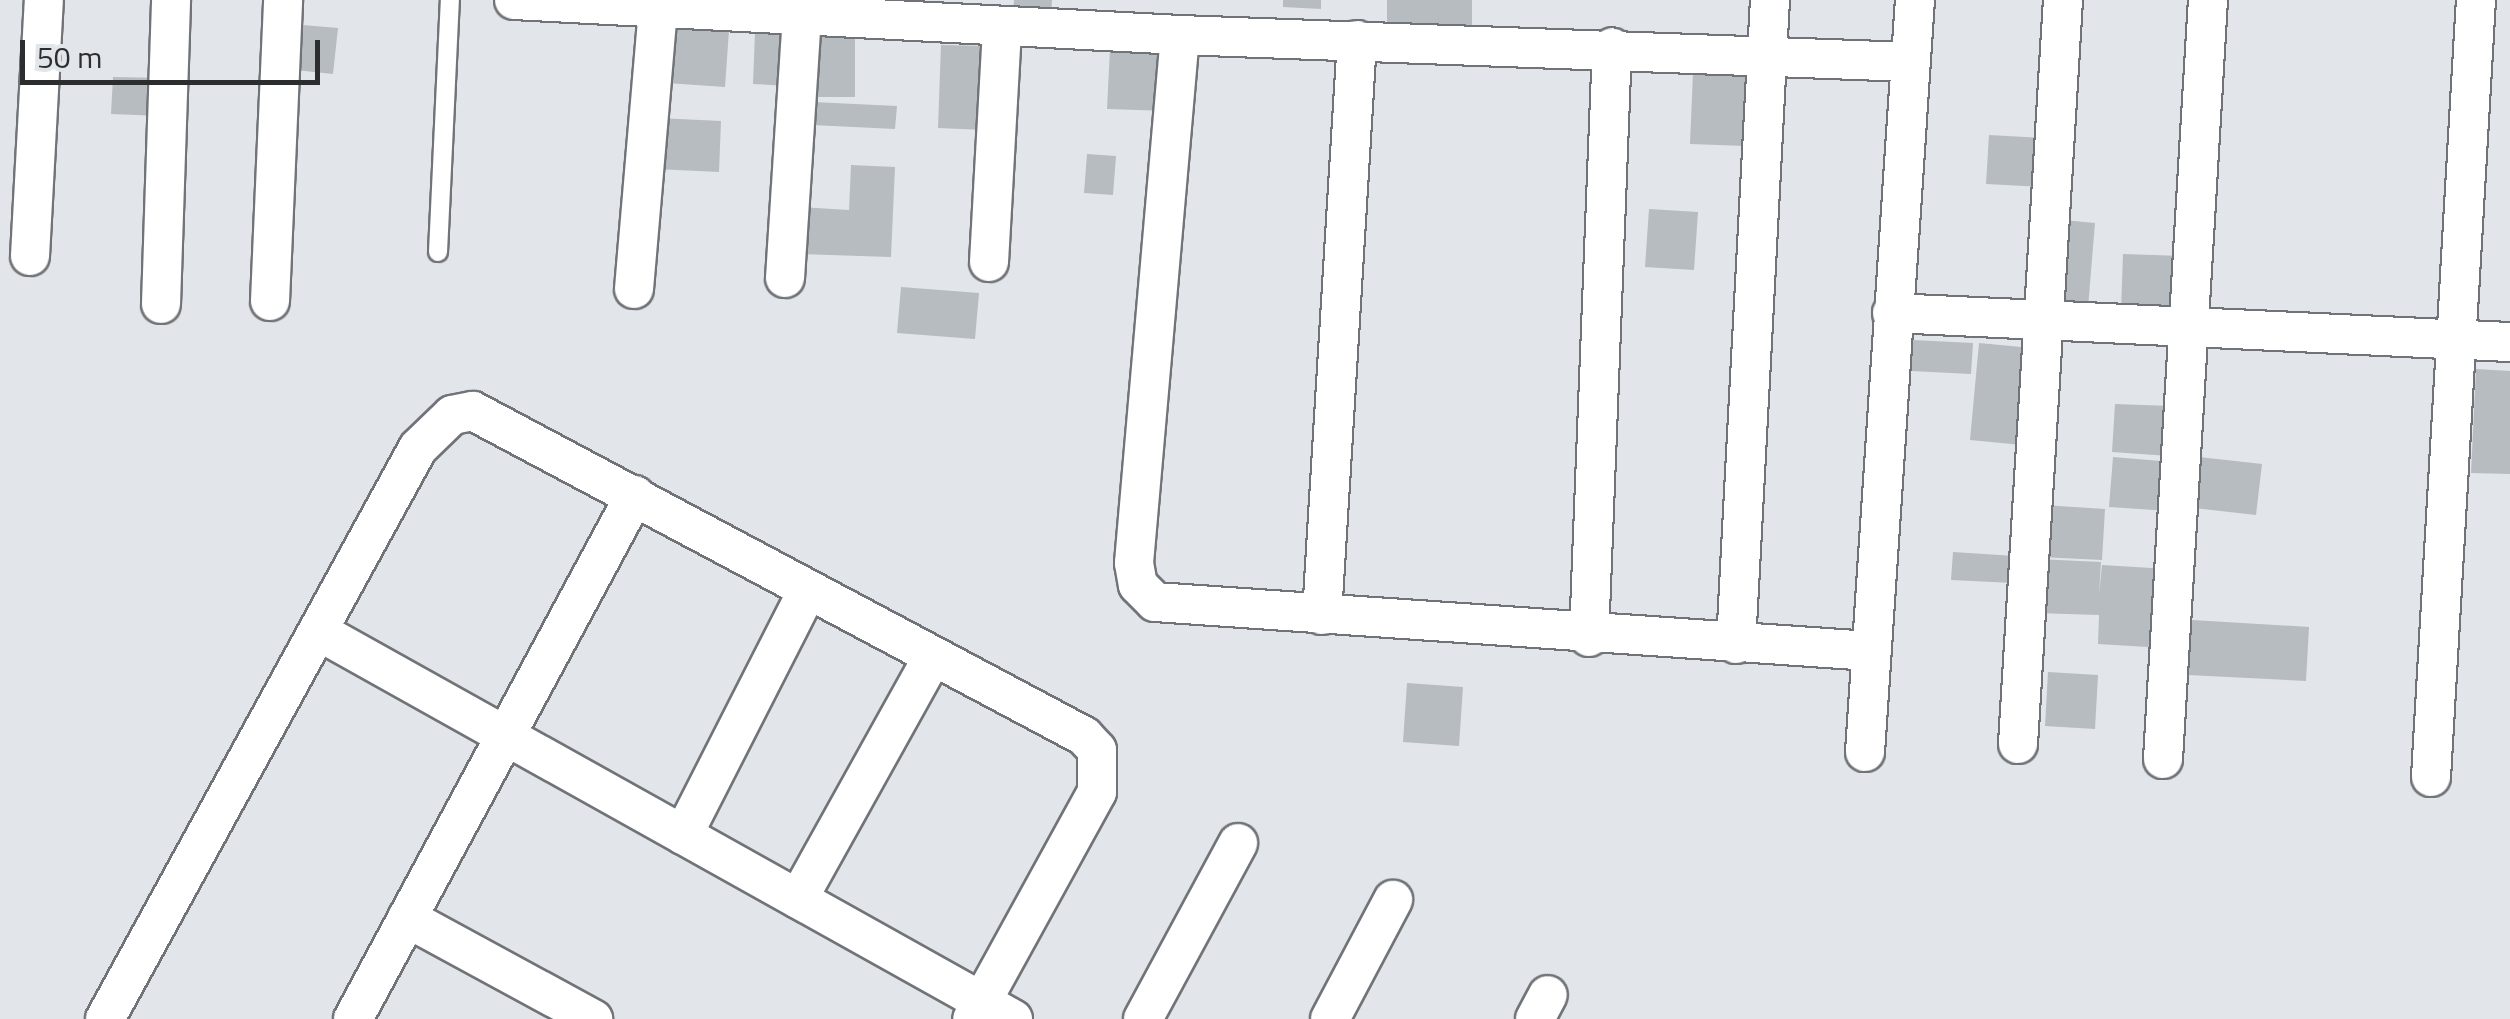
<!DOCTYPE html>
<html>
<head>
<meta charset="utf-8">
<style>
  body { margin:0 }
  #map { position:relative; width:2510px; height:1019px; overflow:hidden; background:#e2e6eb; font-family:"Titillium Web",sans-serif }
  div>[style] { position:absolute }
  .building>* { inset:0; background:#b7bcc0 }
  .roads { filter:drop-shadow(2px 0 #707478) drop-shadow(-2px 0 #707478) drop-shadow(0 2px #707478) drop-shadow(0 -2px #707478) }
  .service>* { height:18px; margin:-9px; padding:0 9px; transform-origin:9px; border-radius:9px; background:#fff }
  .minor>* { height:38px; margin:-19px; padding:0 19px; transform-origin:19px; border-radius:19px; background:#fff }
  span { translate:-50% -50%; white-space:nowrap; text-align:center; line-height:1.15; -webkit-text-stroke:10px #e2e6eb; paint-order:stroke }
  .scale { position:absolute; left:20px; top:40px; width:300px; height:45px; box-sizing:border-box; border:5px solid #2b2d2e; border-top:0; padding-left:12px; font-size:30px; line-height:35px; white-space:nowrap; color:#2b2d2e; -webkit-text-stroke:8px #e2e6eb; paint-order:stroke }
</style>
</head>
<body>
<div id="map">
  <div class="building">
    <div style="clip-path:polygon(1014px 0,1052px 0,1051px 13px,1013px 11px)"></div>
    <div style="clip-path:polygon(1283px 0,1321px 0,1321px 9px,1283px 7px)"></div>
    <div style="clip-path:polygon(1387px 0,1472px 0,1472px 25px,1387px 22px)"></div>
    <div style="clip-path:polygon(291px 24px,338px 28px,333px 74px,286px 69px)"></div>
    <div style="clip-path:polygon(670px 27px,729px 30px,725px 87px,666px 83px)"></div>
    <div style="clip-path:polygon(755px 32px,792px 34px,790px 86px,753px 84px)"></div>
    <div style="clip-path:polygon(813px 36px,855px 36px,855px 97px,812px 97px)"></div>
    <div style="clip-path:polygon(941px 45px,989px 46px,986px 130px,938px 128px)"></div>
    <div style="clip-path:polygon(1110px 49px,1170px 51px,1168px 111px,1107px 109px)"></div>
    <div style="clip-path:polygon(1693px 73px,1748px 75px,1745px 146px,1690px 144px)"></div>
    <div style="clip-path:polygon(113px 77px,162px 78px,161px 116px,111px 114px)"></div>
    <div style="clip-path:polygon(813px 102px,897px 106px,895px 129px,812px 125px)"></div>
    <div style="clip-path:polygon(658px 118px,721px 121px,719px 172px,655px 169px)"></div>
    <div style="clip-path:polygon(1989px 135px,2044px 138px,2041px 187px,1986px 184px)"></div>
    <div style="clip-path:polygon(1087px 154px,1116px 156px,1113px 195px,1084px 193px)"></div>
    <div style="clip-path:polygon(851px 165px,895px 167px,891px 257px,799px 254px,800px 207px,849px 210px)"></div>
    <div style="clip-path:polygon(1649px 209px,1698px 212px,1694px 270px,1645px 267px)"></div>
    <div style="clip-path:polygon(2063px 220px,2095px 223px,2088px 308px,2056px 306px)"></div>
    <div style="clip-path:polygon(2123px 254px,2183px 256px,2181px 314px,2121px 312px)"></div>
    <div style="clip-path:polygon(901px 287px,979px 293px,975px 339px,897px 333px)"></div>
    <div style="clip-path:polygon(1913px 340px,1973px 343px,1971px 374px,1911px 371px)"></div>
    <div style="clip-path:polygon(1979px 343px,2032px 348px,2022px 445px,1970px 440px)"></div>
    <div style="clip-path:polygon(2476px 369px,2510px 371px,2510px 474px,2471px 473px)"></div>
    <div style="clip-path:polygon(2115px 404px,2171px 406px,2169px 456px,2112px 452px)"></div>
    <div style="clip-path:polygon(2113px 457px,2173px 462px,2169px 511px,2109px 507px)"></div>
    <div style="clip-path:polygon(2199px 457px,2262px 464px,2256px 515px,2194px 508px)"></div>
    <div style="clip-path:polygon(2043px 505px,2105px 509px,2102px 560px,2040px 557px)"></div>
    <div style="clip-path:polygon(1953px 552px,2015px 556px,2013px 583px,1951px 580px)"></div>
    <div style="clip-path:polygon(2037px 559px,2101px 562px,2099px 595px,2102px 565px,2168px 569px,2164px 648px,2098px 644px,2099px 615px,2035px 613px)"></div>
    <div style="clip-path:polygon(2192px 620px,2309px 627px,2306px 681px,2188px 675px)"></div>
    <div style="clip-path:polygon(2048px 672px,2098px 675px,2095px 729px,2045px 726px)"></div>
    <div style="clip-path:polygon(1407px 683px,1463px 687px,1459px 746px,1403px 742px)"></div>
  </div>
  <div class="roads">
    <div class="service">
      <div style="left:438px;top:252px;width:252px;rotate:-87.3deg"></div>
    </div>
    <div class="minor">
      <div style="left:514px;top:0;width:667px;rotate:3.01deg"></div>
      <div style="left:1180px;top:35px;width:731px;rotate:2.12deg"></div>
      <div style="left:1180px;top:35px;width:530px;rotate:94.98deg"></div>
      <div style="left:1134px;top:563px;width:22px;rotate:80deg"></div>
      <div style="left:1138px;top:585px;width:24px;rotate:45deg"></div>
      <div style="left:1155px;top:602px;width:717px;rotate:3.92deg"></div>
      <div style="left:30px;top:256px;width:256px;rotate:-86.9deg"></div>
      <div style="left:989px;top:262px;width:236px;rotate:-86.8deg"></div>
      <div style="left:785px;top:278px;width:264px;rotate:-86.3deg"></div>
      <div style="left:634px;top:289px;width:282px;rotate:-85.1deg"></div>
      <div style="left:270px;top:301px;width:301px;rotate:-87.5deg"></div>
      <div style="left:161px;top:304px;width:304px;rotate:-88.1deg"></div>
      <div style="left:1892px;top:313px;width:619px;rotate:2.69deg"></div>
      <div style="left:1322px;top:615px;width:576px;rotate:-86.52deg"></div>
      <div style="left:318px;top:631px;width:796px;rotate:29.17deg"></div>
      <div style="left:1589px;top:637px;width:590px;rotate:-87.77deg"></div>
      <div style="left:1736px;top:644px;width:645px;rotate:-86.98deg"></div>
      <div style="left:2018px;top:744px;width:745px;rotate:-86.54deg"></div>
      <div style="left:1865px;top:752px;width:754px;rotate:-86.2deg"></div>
      <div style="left:2163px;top:759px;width:760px;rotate:-86.61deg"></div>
      <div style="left:2431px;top:777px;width:778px;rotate:-86.69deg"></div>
      <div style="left:683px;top:835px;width:275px;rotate:-63deg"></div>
      <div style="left:798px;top:899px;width:278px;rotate:-60.9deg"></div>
      <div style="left:407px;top:918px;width:212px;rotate:28.5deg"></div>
      <div style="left:105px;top:1019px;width:651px;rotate:-61.27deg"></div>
      <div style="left:418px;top:448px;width:47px;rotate:-44.1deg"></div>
      <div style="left:452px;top:415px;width:21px;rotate:-11deg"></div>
      <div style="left:473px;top:411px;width:692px;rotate:28.01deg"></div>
      <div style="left:1084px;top:736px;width:19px;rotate:47deg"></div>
      <div style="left:1097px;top:750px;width:42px;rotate:90deg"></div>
      <div style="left:1097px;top:792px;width:259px;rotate:118.8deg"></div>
      <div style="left:353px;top:1019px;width:595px;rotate:-61.71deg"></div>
      <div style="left:1143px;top:1019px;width:200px;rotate:-61.6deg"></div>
      <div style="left:1330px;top:1019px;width:135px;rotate:-62.1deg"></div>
      <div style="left:1535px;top:1019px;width:27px;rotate:-62deg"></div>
    </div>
  </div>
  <div class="scale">50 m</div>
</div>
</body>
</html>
